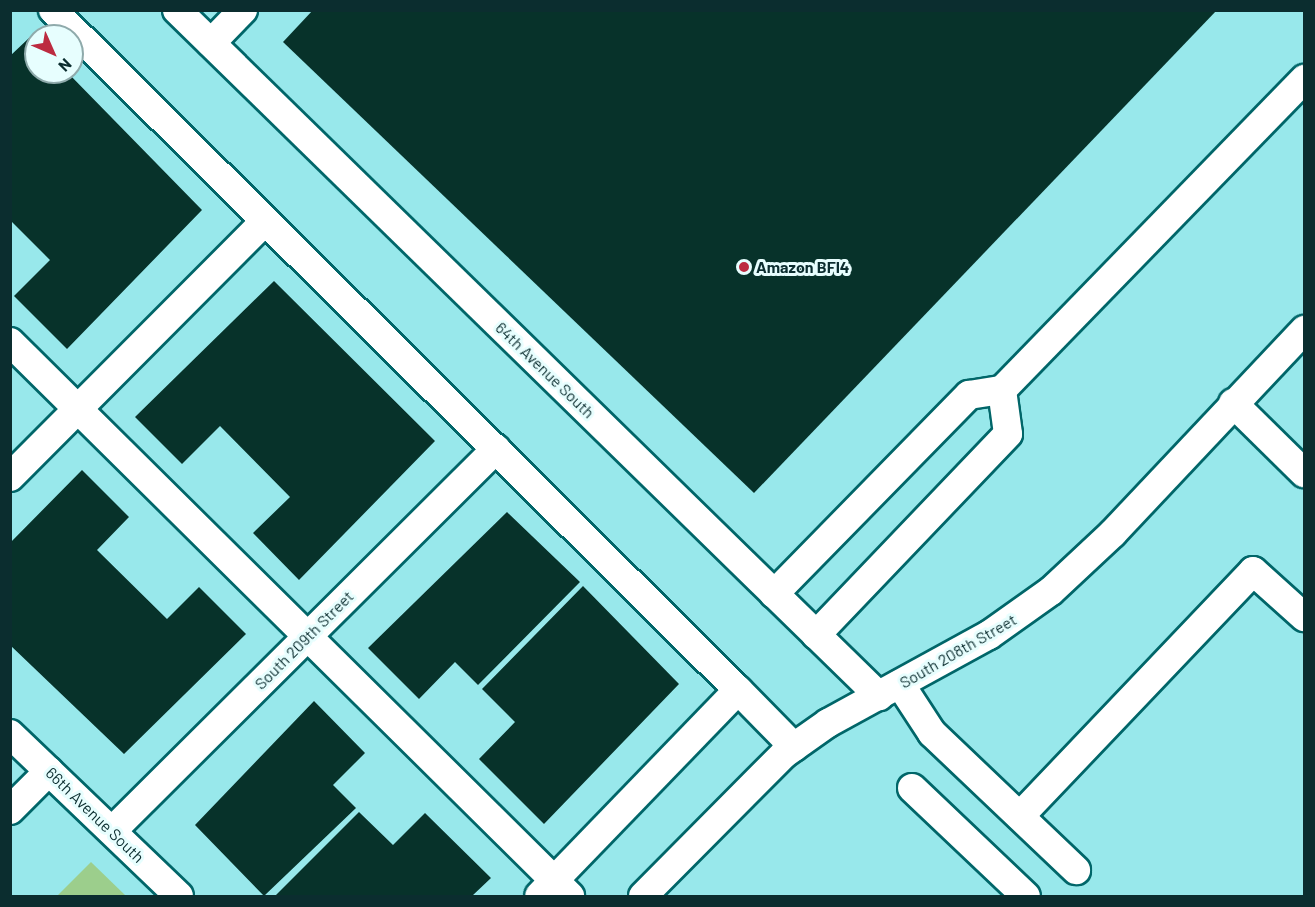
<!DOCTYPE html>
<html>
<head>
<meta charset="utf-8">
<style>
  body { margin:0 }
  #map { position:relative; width:1315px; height:907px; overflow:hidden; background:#98e8eb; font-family:Barlow,sans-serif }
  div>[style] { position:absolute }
  .green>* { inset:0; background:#9cce8c }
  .building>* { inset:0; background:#07322a }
  .roads { filter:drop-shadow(2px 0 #016669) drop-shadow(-2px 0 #016669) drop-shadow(0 2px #016669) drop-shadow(0 -2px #016669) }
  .minor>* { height:28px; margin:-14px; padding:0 14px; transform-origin:14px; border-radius:14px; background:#fff }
  .dots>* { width:16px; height:16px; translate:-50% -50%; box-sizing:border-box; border:3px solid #e7fefe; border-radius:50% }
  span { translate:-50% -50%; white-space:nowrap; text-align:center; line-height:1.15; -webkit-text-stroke:6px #e7fefe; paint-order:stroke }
  .poi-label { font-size:16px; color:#0b2d2f; font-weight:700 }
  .left { translate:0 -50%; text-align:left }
  .street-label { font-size:16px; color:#0b2d2f }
  .frame { position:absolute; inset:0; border:12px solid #0b2d2f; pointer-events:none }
  .north { position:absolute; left:24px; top:24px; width:60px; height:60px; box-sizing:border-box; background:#e7fefe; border:2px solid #8faaab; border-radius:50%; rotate:135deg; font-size:16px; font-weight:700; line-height:24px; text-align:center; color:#0b2d2f }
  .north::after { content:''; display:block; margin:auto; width:21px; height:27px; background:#bc2b40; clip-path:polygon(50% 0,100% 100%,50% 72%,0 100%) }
</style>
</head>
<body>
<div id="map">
  <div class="green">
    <div style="clip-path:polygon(91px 862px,126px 896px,57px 896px)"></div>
  </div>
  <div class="building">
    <div style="clip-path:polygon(313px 10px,1217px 10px,754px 493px,283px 42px)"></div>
    <div style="clip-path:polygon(29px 38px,36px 44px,36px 72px,67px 72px,202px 210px,67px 349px,14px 296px,50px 260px,10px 220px,10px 56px)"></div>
    <div style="clip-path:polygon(274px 281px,435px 441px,299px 580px,253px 533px,290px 497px,220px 426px,182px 464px,135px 417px)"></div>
    <div style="clip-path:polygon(82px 470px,129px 517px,97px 550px,167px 619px,199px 587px,246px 634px,124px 754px,10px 645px,10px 543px)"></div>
    <div style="clip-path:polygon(507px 512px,580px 582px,478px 685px,455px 662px,419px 699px,368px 648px)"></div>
    <div style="clip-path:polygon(583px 586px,679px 684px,544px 824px,479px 759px,515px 722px,482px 689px)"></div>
    <div style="clip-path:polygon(314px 701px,365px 753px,333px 785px,356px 808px,264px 896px,195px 825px)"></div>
    <div style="clip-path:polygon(359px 812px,393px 845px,425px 813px,491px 878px,472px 896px,275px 896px)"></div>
  </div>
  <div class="roads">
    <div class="minor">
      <div style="left:53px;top:10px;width:965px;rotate:44.79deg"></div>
      <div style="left:738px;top:690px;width:286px;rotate:134deg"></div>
      <div style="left:177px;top:10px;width:982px;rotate:44.34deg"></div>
      <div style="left:211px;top:43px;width:46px;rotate:-45.9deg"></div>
      <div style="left:10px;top:342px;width:788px;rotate:44.69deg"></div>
      <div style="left:1002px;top:390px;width:434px;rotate:-45.8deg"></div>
      <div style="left:1233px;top:403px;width:100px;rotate:44.6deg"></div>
      <div style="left:10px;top:477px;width:361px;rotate:-45.1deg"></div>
      <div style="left:774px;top:594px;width:279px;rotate:-45.6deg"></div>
      <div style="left:969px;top:395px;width:33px;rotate:-9deg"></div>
      <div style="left:1002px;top:390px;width:44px;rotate:82.2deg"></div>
      <div style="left:1008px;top:434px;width:278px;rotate:133.7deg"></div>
      <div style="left:900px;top:684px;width:59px;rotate:56.9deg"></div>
      <div style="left:932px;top:733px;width:199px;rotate:43.6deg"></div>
      <div style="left:738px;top:690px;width:80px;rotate:45.5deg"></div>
      <div style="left:10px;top:734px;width:234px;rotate:43.8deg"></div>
      <div style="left:912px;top:788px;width:157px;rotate:43.5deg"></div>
      <div style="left:10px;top:810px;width:55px;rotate:-45deg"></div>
      <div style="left:1020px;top:816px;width:338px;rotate:-46.4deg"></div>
      <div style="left:1253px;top:571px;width:69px;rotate:42deg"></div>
      <div style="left:112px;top:831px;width:542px;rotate:-44.85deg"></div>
      <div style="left:643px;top:896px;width:200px;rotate:-45.2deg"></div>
      <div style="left:784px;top:754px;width:54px;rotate:-35.2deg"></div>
      <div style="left:828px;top:723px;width:183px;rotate:-28.7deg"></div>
      <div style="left:989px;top:635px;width:76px;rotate:-35.4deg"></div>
      <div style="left:1051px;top:591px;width:85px;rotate:-43.1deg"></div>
      <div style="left:1113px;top:533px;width:279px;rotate:-46.7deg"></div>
    </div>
  </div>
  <div class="dots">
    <div style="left:744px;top:267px;background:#bc2b40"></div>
  </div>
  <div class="poi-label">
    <span class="left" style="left:756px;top:267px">Amazon BFI4</span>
  </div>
  <div class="street-label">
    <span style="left:545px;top:370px;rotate:44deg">64th Avenue South</span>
    <span style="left:304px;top:640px;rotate:-45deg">South 209th Street</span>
    <span style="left:958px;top:651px;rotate:-30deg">South 208th Street</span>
    <span style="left:95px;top:815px;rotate:44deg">66th Avenue South</span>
  </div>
  <div class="frame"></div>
  <div class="north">N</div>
</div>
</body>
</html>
